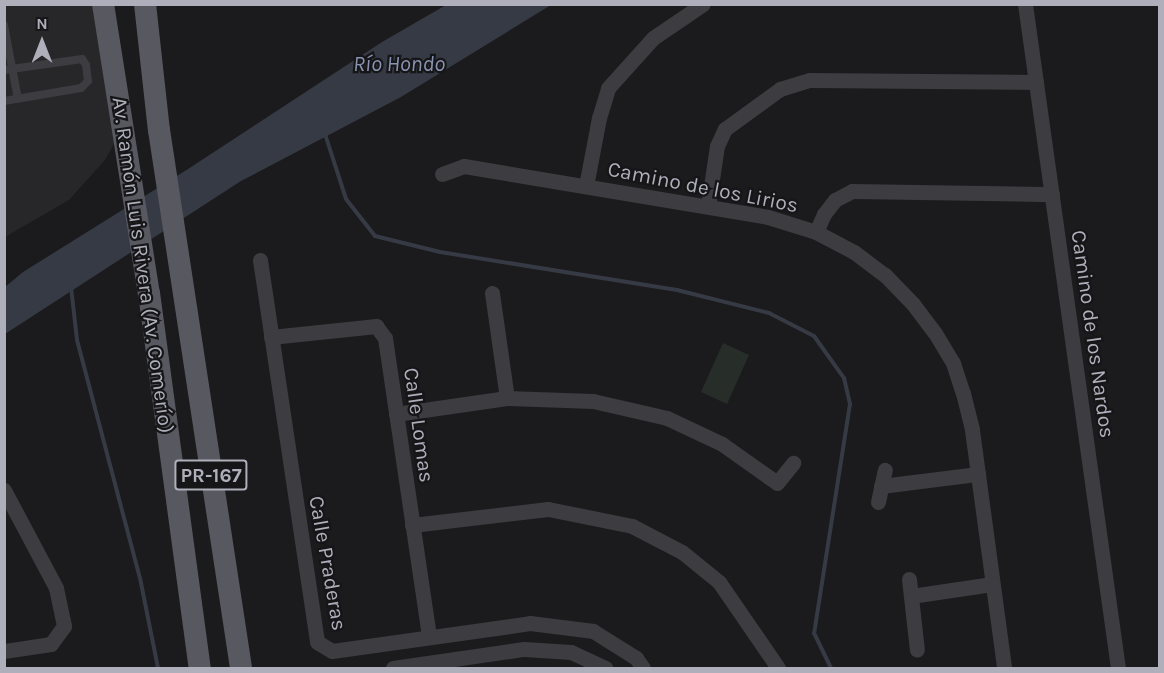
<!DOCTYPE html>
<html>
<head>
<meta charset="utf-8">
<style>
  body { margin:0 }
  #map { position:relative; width:1164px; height:673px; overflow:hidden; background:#1b1a1c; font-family:Karla,sans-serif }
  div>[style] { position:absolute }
  .built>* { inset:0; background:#272629 }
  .green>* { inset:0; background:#272e2a }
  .water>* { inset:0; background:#353a44 }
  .stream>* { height:4px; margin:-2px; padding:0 2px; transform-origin:2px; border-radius:2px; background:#353a44 }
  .service>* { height:8px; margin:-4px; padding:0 4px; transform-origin:4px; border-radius:4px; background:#3c3c41 }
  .minor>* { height:15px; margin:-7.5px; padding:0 7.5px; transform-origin:7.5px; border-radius:7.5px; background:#3c3c41 }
  .primary>* { height:22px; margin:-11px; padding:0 11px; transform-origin:11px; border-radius:11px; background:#585860 }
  span { translate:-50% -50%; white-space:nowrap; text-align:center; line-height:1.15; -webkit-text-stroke:4.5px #161517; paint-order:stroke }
  .shield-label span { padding:2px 4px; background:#161517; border:2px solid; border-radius:4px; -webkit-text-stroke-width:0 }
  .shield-label { font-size:20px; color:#aeafba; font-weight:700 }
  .street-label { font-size:21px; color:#aeafba }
  .water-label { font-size:22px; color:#8994b1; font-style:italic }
  .frame { position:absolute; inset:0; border:6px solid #aeafba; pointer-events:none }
  .north { position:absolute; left:12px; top:12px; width:60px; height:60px; -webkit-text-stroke:4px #161517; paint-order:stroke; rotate:0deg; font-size:16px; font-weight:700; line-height:24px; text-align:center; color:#aeafba }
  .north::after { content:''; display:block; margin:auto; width:21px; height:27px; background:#aeafba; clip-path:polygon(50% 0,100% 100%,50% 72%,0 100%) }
</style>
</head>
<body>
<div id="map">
  <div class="built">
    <div style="clip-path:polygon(5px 5px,95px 5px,115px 142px,105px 160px,69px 200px,5px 237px)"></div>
  </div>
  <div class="green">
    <div style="clip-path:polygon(723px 343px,749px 355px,727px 404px,701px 392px)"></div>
  </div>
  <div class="water">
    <div style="clip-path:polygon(446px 5px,551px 5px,401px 97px,241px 181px,5px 334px,5px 287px,23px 272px,188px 169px,382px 42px)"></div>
  </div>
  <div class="stream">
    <div style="left:325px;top:134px;width:68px;rotate:72.1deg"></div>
    <div style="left:346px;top:199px;width:47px;rotate:51.9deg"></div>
    <div style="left:375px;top:236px;width:67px;rotate:13.8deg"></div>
    <div style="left:440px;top:252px;width:240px;rotate:9.1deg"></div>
    <div style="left:677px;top:290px;width:95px;rotate:14deg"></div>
    <div style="left:769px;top:313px;width:51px;rotate:27.1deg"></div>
    <div style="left:814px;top:336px;width:52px;rotate:54.5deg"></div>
    <div style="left:844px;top:378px;width:27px;rotate:77deg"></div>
    <div style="left:850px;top:404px;width:232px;rotate:98.9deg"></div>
    <div style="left:814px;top:633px;width:39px;rotate:64deg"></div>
    <div style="left:71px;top:287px;width:53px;rotate:83.5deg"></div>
    <div style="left:77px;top:340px;width:246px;rotate:75.2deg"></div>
    <div style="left:140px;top:578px;width:92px;rotate:78.7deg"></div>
  </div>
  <div class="service">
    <div style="left:4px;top:25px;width:75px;rotate:79.3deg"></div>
    <div style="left:4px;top:70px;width:79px;rotate:-8deg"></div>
    <div style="left:82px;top:59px;width:7px;rotate:56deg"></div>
    <div style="left:86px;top:65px;width:16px;rotate:83deg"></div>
    <div style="left:88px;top:81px;width:10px;rotate:135deg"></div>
    <div style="left:81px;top:88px;width:78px;rotate:170.4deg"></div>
  </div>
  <div class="minor">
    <div style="left:1025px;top:4px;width:670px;rotate:82.03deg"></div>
    <div style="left:442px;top:174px;width:23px;rotate:-20deg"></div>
    <div style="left:464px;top:166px;width:308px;rotate:9.5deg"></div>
    <div style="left:768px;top:217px;width:50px;rotate:17.4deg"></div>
    <div style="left:816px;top:232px;width:43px;rotate:27.8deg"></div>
    <div style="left:854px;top:252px;width:39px;rotate:37deg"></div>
    <div style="left:885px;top:275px;width:40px;rotate:46deg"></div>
    <div style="left:913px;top:304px;width:36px;rotate:53deg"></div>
    <div style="left:935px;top:333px;width:35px;rotate:59deg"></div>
    <div style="left:953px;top:363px;width:32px;rotate:72deg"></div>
    <div style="left:963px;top:393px;width:38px;rotate:76deg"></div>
    <div style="left:972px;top:430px;width:240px;rotate:82.3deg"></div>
    <div style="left:586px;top:186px;width:69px;rotate:-79.2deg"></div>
    <div style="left:599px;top:118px;width:31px;rotate:-73deg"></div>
    <div style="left:608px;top:88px;width:67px;rotate:-48deg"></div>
    <div style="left:653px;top:38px;width:60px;rotate:-34.2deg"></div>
    <div style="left:708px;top:206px;width:61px;rotate:-81.5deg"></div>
    <div style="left:717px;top:146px;width:19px;rotate:-65deg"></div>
    <div style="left:725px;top:129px;width:68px;rotate:-36deg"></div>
    <div style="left:780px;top:89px;width:31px;rotate:-17deg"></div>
    <div style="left:810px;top:80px;width:226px;rotate:0.5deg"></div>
    <div style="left:816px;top:232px;width:20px;rotate:-66deg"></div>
    <div style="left:824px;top:214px;width:18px;rotate:-52deg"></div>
    <div style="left:835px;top:200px;width:19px;rotate:-28deg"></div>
    <div style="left:852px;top:191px;width:200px;rotate:0.9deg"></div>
    <div style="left:260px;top:260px;width:386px;rotate:81.5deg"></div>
    <div style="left:317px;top:642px;width:17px;rotate:31deg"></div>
    <div style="left:332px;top:651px;width:200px;rotate:-8deg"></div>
    <div style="left:530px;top:623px;width:64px;rotate:7.2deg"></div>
    <div style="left:593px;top:631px;width:51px;rotate:32.1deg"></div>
    <div style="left:636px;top:658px;width:12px;rotate:55deg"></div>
    <div style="left:492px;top:293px;width:106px;rotate:81.9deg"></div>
    <div style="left:271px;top:337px;width:106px;rotate:-6deg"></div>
    <div style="left:376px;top:326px;width:15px;rotate:53deg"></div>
    <div style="left:385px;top:338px;width:301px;rotate:81.6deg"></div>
    <div style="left:396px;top:414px;width:112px;rotate:-8.2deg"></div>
    <div style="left:507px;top:398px;width:86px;rotate:2deg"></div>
    <div style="left:593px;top:401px;width:76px;rotate:12.9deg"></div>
    <div style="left:667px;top:418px;width:61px;rotate:25.3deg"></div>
    <div style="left:722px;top:444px;width:67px;rotate:35.3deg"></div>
    <div style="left:777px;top:483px;width:26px;rotate:-51deg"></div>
    <div style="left:881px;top:486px;width:98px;rotate:-7.1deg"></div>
    <div style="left:4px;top:490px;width:111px;rotate:62deg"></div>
    <div style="left:56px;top:588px;width:39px;rotate:78deg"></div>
    <div style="left:64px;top:626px;width:22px;rotate:126deg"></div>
    <div style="left:51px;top:644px;width:48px;rotate:171.5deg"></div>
    <div style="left:878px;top:502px;width:33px;rotate:-78deg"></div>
    <div style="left:412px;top:525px;width:137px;rotate:-6.7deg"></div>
    <div style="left:548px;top:509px;width:86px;rotate:11.4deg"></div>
    <div style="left:632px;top:526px;width:56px;rotate:27.5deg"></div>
    <div style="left:682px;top:552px;width:48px;rotate:39deg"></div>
    <div style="left:719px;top:582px;width:104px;rotate:55.5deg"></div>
    <div style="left:909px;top:579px;width:71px;rotate:83.6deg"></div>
    <div style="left:911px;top:596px;width:82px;rotate:-8.4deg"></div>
    <div style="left:393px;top:668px;width:132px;rotate:-8.3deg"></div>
    <div style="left:524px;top:649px;width:47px;rotate:3.7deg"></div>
    <div style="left:571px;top:652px;width:38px;rotate:25deg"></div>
  </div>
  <div class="primary">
    <div style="left:103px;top:4px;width:293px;rotate:81deg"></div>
    <div style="left:149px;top:293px;width:378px;rotate:82.3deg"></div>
    <div style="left:145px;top:4px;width:127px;rotate:83.7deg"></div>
    <div style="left:159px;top:130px;width:544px;rotate:81.33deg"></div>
  </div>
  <div class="shield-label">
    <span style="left:211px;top:475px">PR-167</span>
  </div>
  <div class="street-label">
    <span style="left:703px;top:187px;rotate:11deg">Camino de los Lirios</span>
    <span style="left:143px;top:265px;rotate:82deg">Av. Ramón Luis Rivera (Av. Comerío)</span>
    <span style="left:1093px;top:334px;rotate:82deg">Camino de los Nardos</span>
    <span style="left:419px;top:425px;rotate:82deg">Calle Lomas</span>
    <span style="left:328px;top:563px;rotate:80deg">Calle Praderas</span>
  </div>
  <div class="water-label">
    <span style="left:399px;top:65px">Río Hondo</span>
  </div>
  <div class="frame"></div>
  <div class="north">N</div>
</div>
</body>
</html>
